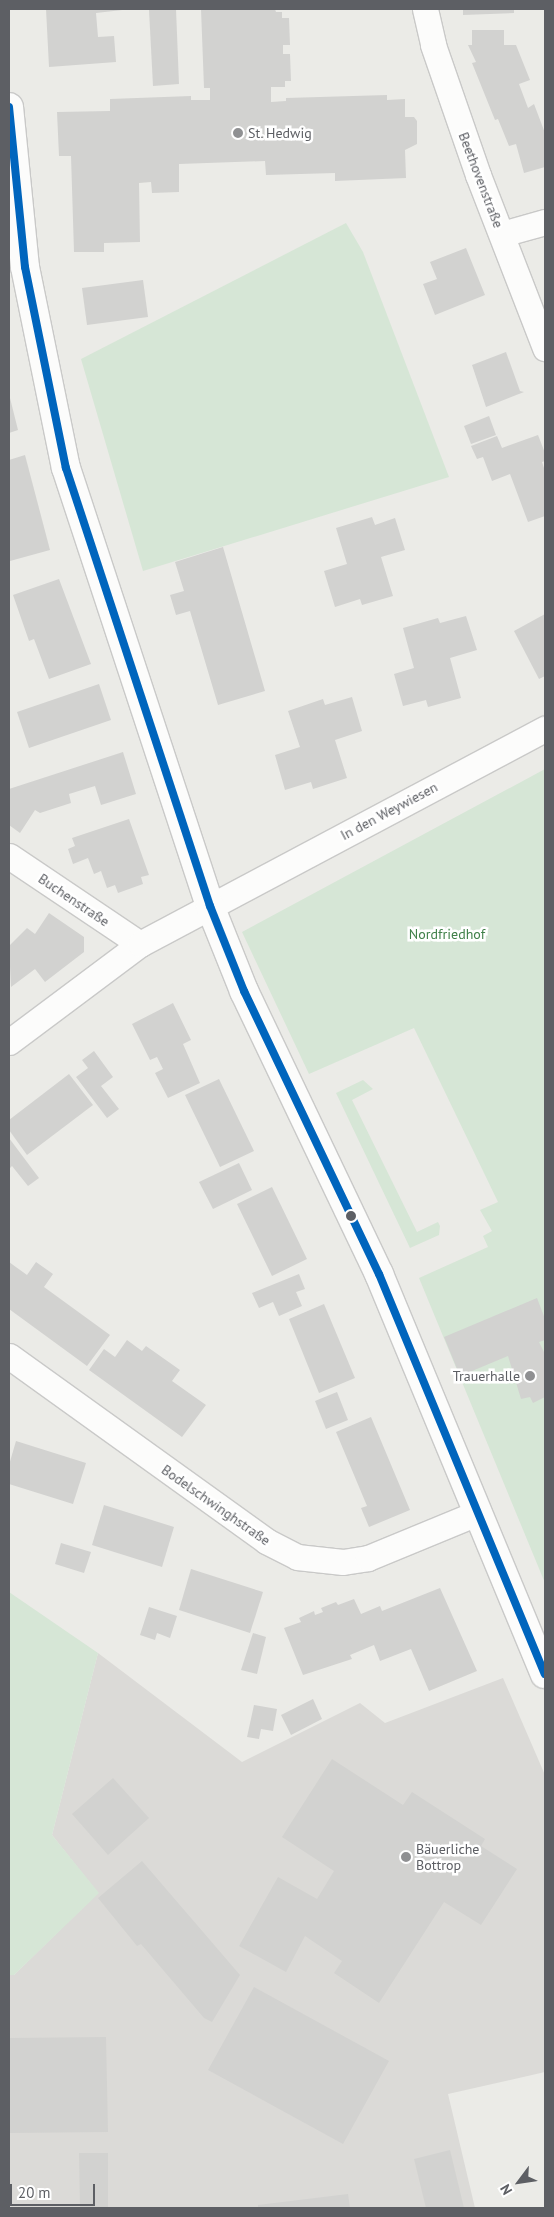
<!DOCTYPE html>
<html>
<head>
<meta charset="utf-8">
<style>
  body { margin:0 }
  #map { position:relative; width:554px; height:2217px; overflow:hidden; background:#ebebe7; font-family:"PT Sans",sans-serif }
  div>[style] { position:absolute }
  .industrial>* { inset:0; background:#dbdad7 }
  .green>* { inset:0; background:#d6e6d6 }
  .building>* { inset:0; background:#d2d2d0 }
  .roads { filter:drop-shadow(1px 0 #c9c9c8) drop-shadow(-1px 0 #c9c9c8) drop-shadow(0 1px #c9c9c8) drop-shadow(0 -1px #c9c9c8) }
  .street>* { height:25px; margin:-12.5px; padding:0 12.5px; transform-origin:12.5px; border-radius:12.5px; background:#fcfcfb }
  .secondary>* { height:28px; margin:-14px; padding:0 14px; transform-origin:14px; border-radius:14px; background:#fcfcfb }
  .bus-1>* { height:8px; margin:-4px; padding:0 4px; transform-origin:4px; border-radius:4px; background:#0065bd }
  .dots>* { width:14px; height:14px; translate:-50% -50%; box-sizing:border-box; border:2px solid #fff; border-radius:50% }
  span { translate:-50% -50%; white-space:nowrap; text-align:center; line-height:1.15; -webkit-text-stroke:5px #fff; paint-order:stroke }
  .poi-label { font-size:14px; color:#5d5f64 }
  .left { translate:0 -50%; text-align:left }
  .right { translate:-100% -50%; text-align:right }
  .street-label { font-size:14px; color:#5d5f64 }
  .park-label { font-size:14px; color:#408049 }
  .frame { position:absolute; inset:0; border:10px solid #5d5f64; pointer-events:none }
  .north { position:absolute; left:494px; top:2157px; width:50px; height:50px; -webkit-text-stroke:4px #fff; paint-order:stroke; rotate:239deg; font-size:14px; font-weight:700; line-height:20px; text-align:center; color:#5d5f64 }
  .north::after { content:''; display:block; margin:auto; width:18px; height:22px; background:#5d5f64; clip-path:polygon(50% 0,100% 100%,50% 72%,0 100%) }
  .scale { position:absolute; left:10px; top:2184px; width:85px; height:22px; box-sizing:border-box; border:2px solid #5d5f64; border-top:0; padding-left:6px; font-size:15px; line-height:18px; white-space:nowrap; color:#5d5f64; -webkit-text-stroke:4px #fff; paint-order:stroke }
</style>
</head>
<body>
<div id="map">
  <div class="industrial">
    <div style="clip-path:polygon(98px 1653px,242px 1762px,360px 1703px,385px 1723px,503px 1678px,545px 1775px,545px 2072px,448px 2094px,475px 2208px,9px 2208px,9px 1975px,14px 1975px,98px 1893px,52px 1835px)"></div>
  </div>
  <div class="green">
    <div style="clip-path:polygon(346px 223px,363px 252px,449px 477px,143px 571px,81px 359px)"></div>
    <div style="clip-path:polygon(545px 769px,545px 1583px,419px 1278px,488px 1247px,483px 1236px,492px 1231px,480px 1210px,498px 1202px,414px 1028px,309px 1074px,242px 932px)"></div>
    <div style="clip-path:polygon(363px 1080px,373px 1089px,352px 1100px,417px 1232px,438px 1222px,440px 1226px,439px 1235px,410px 1248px,336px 1093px)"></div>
    <div style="clip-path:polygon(9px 1592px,98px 1653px,52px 1835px,99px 1893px,14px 1975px,9px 1975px)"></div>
  </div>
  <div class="building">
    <div style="clip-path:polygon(46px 9px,131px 9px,96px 13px,98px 37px,114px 36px,116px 62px,49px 67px)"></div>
    <div style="clip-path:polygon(169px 9px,176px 9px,179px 84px,153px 86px,149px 10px)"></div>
    <div style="clip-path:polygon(201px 9px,275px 9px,276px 12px,282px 12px,282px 18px,289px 18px,290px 45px,283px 45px,283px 54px,290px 54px,291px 81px,285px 81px,285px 87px,271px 87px,271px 102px,286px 101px,286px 98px,387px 95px,387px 100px,405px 99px,405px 117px,414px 117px,417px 121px,417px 144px,405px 150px,406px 178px,335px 181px,335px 173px,266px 175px,265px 161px,179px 164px,179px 192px,152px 193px,151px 182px,139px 183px,140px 242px,104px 243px,104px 252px,74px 252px,71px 156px,59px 156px,57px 112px,110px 111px,110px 99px,191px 96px,191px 100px,210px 100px,210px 88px,204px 88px)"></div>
    <div style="clip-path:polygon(463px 9px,514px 9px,514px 13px,463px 15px)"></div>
    <div style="clip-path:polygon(472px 30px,504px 30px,504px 45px,516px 45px,530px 80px,519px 84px,528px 108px,534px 104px,545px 133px,545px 167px,524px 173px,516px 144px,509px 146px,498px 119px,495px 120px,472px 63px,476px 62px,468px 45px,472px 45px)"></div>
    <div style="clip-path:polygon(466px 248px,485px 295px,435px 315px,423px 284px,437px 279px,430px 262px)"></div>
    <div style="clip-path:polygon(143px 280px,148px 317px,87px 325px,82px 288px)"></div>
    <div style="clip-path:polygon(506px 352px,520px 391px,524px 392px,486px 407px,472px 365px)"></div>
    <div style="clip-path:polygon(9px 394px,18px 430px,9px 433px)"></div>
    <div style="clip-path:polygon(489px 416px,496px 435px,471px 444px,464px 426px)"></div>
    <div style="clip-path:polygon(538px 435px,545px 453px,545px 461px,542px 462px,545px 471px,545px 516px,528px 522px,510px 474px,492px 481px,483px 457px,477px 459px,471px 446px,497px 436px,502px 448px)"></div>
    <div style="clip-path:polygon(25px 455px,50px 550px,10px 561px,9px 460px)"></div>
    <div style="clip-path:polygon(372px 517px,375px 525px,395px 518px,405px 550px,381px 557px,393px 596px,362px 605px,360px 599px,335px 607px,324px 571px,347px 564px,336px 528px)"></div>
    <div style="clip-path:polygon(223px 547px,265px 691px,218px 705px,190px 611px,176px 615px,170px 595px,184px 591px,175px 562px)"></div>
    <div style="clip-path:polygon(59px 579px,91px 664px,49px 679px,34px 639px,29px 641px,13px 595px)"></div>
    <div style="clip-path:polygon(545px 614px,545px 676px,539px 679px,514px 631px)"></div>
    <div style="clip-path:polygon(466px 616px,477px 650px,450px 658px,461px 698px,428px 707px,426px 700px,403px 706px,394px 674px,414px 668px,403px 628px,438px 618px,440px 623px)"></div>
    <div style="clip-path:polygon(99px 684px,111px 720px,29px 748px,17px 712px)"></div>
    <div style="clip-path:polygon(352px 697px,362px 731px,335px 740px,347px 778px,313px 789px,311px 782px,285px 790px,275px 755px,300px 747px,288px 711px,323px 699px,325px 705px)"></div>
    <div style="clip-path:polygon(123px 752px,136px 794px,101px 805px,95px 786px,69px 794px,71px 803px,40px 813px,35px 810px,20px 833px,9px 825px,9px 789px)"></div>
    <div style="clip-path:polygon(129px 819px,149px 875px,141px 877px,143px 884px,118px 893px,115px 885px,107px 888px,101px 871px,94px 874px,88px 858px,73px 864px,68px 849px,75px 846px,72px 838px)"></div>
    <div style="clip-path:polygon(49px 913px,84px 937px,84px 952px,45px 982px,35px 969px,11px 987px,9px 946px,27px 928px,35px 934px)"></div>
    <div style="clip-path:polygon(173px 1003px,191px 1040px,183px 1044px,200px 1083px,168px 1098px,155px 1073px,163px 1069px,157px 1057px,150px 1060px,132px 1024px)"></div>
    <div style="clip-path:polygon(94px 1051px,113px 1077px,101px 1086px,119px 1109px,107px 1118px,76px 1077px,88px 1068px,82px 1060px)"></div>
    <div style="clip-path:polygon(69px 1074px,93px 1105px,27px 1155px,9px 1130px,9px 1120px)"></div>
    <div style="clip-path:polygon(219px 1079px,254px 1151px,220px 1167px,185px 1095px)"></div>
    <div style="clip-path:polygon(9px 1138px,39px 1178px,28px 1186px,12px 1166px,9px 1169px)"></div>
    <div style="clip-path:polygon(239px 1163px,252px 1190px,213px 1209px,199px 1182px)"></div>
    <div style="clip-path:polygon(272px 1187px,307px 1259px,272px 1276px,237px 1204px)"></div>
    <div style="clip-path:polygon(9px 1262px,27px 1275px,36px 1262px,53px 1274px,44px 1287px,110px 1335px,87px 1366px,9px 1309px)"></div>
    <div style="clip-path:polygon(299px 1274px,305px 1289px,296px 1292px,302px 1306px,279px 1316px,273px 1302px,259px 1308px,252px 1293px)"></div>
    <div style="clip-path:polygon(537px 1298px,545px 1319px,545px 1340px,539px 1342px,545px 1354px,545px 1397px,533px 1403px,530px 1397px,521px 1399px,508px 1356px,460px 1376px,444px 1337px)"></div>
    <div style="clip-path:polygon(324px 1304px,355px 1378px,319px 1393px,289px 1319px)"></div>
    <div style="clip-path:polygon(127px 1340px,142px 1351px,146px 1346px,180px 1370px,172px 1381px,206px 1405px,182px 1437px,89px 1370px,104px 1349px,115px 1357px)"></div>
    <div style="clip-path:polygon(337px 1392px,348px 1420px,326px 1429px,315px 1401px)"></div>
    <div style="clip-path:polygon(371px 1417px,410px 1510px,369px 1527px,361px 1508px,367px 1506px,336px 1432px)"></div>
    <div style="clip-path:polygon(16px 1441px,86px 1463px,73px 1504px,9px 1484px,9px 1465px)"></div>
    <div style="clip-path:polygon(104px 1505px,174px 1527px,162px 1567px,92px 1545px)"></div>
    <div style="clip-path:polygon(61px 1543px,91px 1552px,84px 1573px,55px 1564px)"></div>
    <div style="clip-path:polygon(191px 1569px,263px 1592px,250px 1633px,179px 1610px)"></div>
    <div style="clip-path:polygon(440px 1588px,477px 1671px,429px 1691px,411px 1649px,380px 1661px,374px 1645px,350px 1655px,352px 1659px,303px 1675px,284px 1628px,301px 1622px,299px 1618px,314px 1611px,315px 1615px,323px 1612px,321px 1608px,336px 1602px,338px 1605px,354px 1599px,361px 1614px,380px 1606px,382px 1611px)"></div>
    <div style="clip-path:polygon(149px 1607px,177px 1616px,170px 1638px,157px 1633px,155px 1640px,140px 1635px)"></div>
    <div style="clip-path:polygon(253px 1633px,266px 1637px,257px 1674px,241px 1670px)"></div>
    <div style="clip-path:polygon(313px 1699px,322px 1719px,291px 1735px,281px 1715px)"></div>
    <div style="clip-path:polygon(254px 1705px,277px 1709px,273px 1731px,261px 1729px,259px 1739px,247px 1737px)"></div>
    <div style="clip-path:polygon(332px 1759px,403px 1805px,412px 1792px,485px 1839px,481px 1846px,517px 1869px,481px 1925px,444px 1902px,379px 2003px,334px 1973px,342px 1961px,305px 1936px,286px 1972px,239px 1946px,278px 1877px,317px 1899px,334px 1871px,282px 1837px)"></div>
    <div style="clip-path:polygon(113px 1778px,149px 1818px,108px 1855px,72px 1814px)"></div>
    <div style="clip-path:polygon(142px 1861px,240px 1975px,212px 2022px,204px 2018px,141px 1944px,137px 1946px,98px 1898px)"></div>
    <div style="clip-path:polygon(254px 1987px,389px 2061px,343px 2144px,208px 2070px)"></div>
    <div style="clip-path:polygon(106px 2037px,108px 2132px,9px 2133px,9px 2038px)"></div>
    <div style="clip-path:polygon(450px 2150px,464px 2208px,426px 2208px,414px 2159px)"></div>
    <div style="clip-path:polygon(79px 2153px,108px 2153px,108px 2208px,80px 2208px)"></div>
    <div style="clip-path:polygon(348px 2194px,350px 2208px,258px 2208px,258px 2205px)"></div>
  </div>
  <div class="roads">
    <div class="street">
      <div style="left:425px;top:9px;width:37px;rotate:77deg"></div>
      <div style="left:433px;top:45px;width:138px;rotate:70.9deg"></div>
      <div style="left:478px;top:175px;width:186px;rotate:68.8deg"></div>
      <div style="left:502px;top:234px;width:45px;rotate:-15.6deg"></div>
      <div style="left:9px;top:856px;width:158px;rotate:33.9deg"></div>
      <div style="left:9px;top:1042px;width:164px;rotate:-36.8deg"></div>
      <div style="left:140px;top:944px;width:459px;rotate:-28deg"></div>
      <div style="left:9px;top:1356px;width:317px;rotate:35.7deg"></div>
      <div style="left:266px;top:1541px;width:35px;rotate:27deg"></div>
      <div style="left:297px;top:1557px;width:46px;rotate:6.2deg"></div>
      <div style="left:343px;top:1562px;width:25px;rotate:-9deg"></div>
      <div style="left:368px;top:1558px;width:118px;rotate:-22.4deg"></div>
    </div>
    <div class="secondary">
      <div style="left:9px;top:107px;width:161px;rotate:84.3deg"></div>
      <div style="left:25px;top:267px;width:205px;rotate:78.5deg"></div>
      <div style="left:66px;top:468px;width:461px;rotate:71.8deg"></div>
      <div style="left:210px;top:906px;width:92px;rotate:68.2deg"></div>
      <div style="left:244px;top:991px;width:314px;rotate:64.5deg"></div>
      <div style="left:379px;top:1274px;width:433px;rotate:67.5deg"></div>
    </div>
  </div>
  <div class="bus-1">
    <div style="left:9px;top:107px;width:161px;rotate:84.3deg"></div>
    <div style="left:25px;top:267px;width:205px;rotate:78.5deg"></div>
    <div style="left:66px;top:468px;width:461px;rotate:71.8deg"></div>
    <div style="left:210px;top:906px;width:92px;rotate:68.2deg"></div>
    <div style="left:244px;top:991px;width:314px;rotate:64.5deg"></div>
    <div style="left:379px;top:1274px;width:433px;rotate:67.5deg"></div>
  </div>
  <div class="dots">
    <div style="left:238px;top:133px;background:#8f9092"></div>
    <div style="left:351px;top:1216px;background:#5d5f64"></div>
    <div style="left:530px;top:1376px;background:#8f9092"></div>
    <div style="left:406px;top:1857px;background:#8f9092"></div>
  </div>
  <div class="poi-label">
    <span class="left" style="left:248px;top:133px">St. Hedwig</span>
    <span class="right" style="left:520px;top:1376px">Trauerhalle</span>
    <span class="left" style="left:416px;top:1857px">Bäuerliche<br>Bottrop</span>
  </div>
  <div class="street-label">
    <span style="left:481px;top:180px;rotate:69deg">Beethovenstraße</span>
    <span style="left:389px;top:811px;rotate:-28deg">In den Weywiesen</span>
    <span style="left:74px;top:900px;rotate:34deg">Buchenstraße</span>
    <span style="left:216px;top:1505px;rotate:35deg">Bodelschwinghstraße</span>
  </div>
  <div class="park-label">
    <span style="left:447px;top:934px">Nordfriedhof</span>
  </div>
  <div class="frame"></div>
  <div class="north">N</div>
  <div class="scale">20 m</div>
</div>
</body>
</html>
